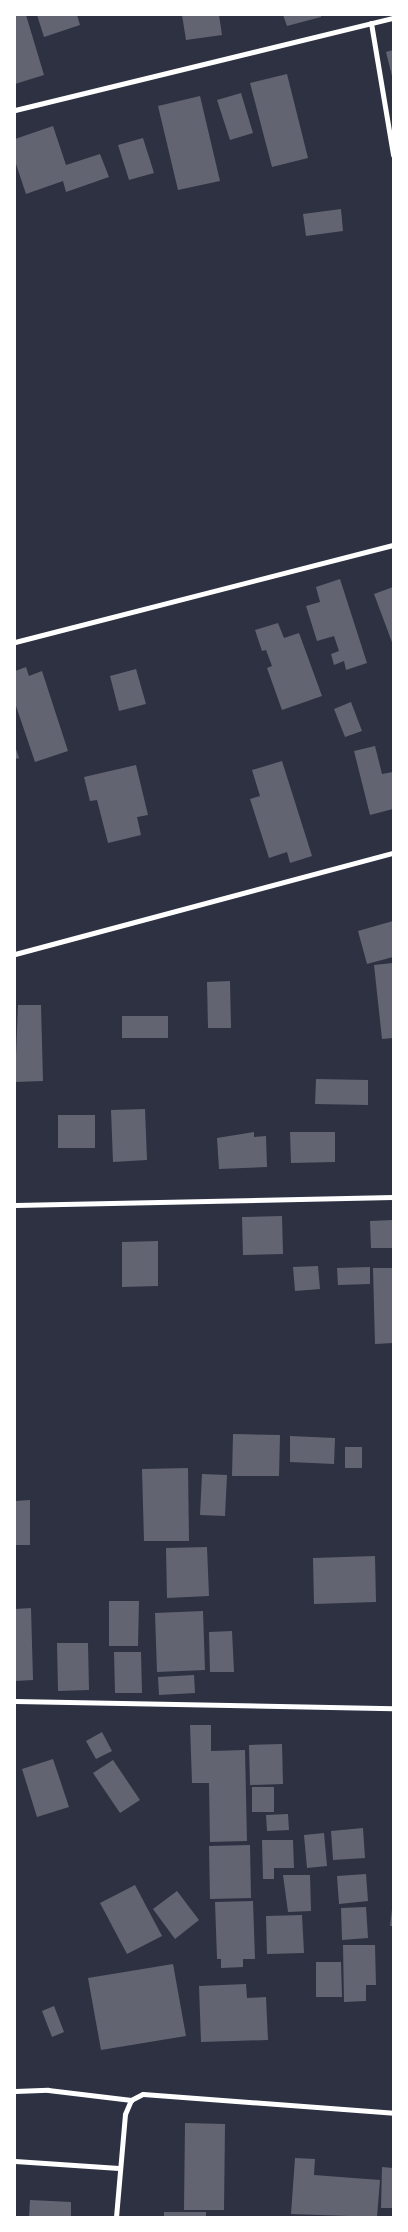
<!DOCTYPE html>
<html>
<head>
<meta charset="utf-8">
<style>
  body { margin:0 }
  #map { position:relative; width:408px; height:2232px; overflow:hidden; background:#2d3142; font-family:"DM Sans",sans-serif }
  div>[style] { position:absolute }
  .building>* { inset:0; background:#626471 }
  .minor>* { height:5px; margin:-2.5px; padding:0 2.5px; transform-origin:2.5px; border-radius:2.5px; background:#fff }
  span { translate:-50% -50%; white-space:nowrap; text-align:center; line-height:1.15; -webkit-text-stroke:4px #fff; paint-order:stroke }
  .frame { position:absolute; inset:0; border:16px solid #fff; pointer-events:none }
</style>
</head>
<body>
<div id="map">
  <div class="building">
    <div style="clip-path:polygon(15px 15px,26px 15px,44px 75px,15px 84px)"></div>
    <div style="clip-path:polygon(37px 15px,77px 15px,80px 25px,44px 37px)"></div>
    <div style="clip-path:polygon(182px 15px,219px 15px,222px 35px,186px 40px)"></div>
    <div style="clip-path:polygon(283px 15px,321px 15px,321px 17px,287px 26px)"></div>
    <div style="clip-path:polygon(393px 50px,393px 76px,392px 76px,386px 52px)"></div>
    <div style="clip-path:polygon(287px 74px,308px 158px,272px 167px,250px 83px)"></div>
    <div style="clip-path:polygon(241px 93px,253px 133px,230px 140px,217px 100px)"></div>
    <div style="clip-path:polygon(200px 96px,220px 181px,178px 190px,158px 106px)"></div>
    <div style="clip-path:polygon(53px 126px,66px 165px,100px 154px,109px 177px,66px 192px,63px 181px,26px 194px,15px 161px,15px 139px)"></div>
    <div style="clip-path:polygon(143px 138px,154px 173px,129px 180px,118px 145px)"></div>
    <div style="clip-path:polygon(341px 209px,343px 231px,306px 236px,303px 214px)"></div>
    <div style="clip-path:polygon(340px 579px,367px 663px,346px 670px,344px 661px,334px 665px,331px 654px,339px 651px,334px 636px,317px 641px,306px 606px,320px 602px,316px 587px)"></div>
    <div style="clip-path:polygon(393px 587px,393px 645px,374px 594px)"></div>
    <div style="clip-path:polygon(278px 623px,284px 638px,299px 633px,322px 696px,282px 710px,267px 668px,272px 666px,266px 650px,262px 651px,255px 630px)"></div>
    <div style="clip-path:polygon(26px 667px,29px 676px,42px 671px,68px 751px,35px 762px,15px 703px,15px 671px)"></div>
    <div style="clip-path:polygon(136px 669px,146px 704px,119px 711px,110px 676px)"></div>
    <div style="clip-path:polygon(351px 702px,362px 731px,345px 737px,334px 709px)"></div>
    <div style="clip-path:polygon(15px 746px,19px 758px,15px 759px)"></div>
    <div style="clip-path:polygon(375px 746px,382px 774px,393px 772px,393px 809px,370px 815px,354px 751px)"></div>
    <div style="clip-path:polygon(282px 761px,312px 856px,290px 863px,287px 852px,269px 858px,250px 799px,260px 796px,252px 770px)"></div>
    <div style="clip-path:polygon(136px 765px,148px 815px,137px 817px,141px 835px,108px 843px,97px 800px,90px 801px,84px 777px)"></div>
    <div style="clip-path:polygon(393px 921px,393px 957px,367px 964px,358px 931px)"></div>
    <div style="clip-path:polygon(393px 963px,393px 1038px,382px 1039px,374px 965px)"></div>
    <div style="clip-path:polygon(230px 981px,231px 1028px,208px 1028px,207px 982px)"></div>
    <div style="clip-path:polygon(18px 1005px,41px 1005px,43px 1081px,15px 1082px)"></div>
    <div style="clip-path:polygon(122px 1016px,168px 1016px,168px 1038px,122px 1038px)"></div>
    <div style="clip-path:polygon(316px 1079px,368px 1080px,368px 1105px,315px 1104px)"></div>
    <div style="clip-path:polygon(145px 1109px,147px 1160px,113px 1162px,111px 1110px)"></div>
    <div style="clip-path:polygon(58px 1115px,95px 1115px,95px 1148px,58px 1148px)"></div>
    <div style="clip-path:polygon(254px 1132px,254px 1137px,266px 1136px,267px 1167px,219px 1169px,217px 1138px)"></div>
    <div style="clip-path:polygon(290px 1132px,335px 1132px,335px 1162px,291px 1163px)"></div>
    <div style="clip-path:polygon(282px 1216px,283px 1254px,243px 1255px,242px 1217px)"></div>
    <div style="clip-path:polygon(392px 1220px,392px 1248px,371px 1248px,370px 1221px)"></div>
    <div style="clip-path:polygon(158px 1241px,158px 1286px,122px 1287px,122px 1242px)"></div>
    <div style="clip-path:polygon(318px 1266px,320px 1289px,295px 1291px,293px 1267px)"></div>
    <div style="clip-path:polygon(370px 1267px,370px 1284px,338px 1285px,337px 1268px)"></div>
    <div style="clip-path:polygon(373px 1268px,393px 1268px,393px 1343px,375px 1344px)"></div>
    <div style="clip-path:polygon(233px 1434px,280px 1435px,279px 1476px,232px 1476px)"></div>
    <div style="clip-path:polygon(290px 1436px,335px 1438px,334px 1464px,290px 1462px)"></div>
    <div style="clip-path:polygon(345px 1447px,362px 1447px,362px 1468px,345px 1468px)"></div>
    <div style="clip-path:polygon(188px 1468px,189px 1541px,144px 1541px,142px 1469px)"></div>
    <div style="clip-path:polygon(202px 1474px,227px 1475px,225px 1516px,200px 1515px)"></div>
    <div style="clip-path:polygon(30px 1500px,30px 1545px,15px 1545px,15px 1501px)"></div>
    <div style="clip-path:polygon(207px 1547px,209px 1596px,167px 1598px,166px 1548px)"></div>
    <div style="clip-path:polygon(375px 1556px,376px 1602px,314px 1604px,313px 1558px)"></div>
    <div style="clip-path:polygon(109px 1601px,139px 1601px,138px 1646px,109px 1646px)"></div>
    <div style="clip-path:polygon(31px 1608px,33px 1680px,15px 1681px,15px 1609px)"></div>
    <div style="clip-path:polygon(203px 1611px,205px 1670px,157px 1672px,155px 1613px)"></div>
    <div style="clip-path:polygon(232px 1631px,234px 1672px,210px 1672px,209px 1632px)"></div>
    <div style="clip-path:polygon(57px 1643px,88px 1643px,89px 1690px,58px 1691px)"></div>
    <div style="clip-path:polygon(114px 1652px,141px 1652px,142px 1693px,115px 1693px)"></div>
    <div style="clip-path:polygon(194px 1675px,195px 1693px,159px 1695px,158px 1677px)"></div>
    <div style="clip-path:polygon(190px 1725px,211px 1725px,211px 1751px,245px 1750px,247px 1841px,210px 1842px,209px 1783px,192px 1783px)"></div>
    <div style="clip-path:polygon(102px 1732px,112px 1751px,96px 1759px,86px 1741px)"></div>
    <div style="clip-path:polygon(282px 1744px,283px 1784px,250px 1785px,249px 1745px)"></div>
    <div style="clip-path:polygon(53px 1759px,69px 1807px,37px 1817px,22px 1769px)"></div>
    <div style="clip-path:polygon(113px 1760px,140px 1800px,120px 1813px,93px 1773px)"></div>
    <div style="clip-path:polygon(252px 1787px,274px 1787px,274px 1812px,252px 1812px)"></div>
    <div style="clip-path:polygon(288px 1814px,289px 1830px,267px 1831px,266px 1815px)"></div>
    <div style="clip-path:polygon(363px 1828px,365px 1858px,333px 1860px,331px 1831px)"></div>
    <div style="clip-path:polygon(324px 1833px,327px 1866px,307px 1868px,304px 1835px)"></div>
    <div style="clip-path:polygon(262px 1840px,293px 1840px,294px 1868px,274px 1868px,274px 1879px,263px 1879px)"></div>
    <div style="clip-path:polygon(250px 1845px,251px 1898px,210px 1899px,209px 1846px)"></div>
    <div style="clip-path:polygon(366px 1874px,368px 1901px,339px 1904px,337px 1876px)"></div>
    <div style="clip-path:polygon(283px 1875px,310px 1875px,311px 1911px,288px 1912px)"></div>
    <div style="clip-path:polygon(135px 1885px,162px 1936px,127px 1954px,100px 1903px)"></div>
    <div style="clip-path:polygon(177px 1891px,199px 1920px,175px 1939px,153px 1909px)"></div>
    <div style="clip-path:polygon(253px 1901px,255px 1959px,243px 1959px,243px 1967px,221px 1968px,221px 1959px,217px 1959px,215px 1902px)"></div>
    <div style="clip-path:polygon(366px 1907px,368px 1938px,342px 1940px,341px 1908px)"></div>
    <div style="clip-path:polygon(392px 1909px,393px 1909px,393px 1926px,390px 1926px)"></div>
    <div style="clip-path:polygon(302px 1915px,304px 1953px,267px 1954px,266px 1916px)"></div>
    <div style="clip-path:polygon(343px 1945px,375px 1945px,376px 1985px,366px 1985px,366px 2001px,344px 2002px)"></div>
    <div style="clip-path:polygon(316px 1962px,341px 1962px,342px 1997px,316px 1997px)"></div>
    <div style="clip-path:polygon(173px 1964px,186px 2036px,101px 2050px,88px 1978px)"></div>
    <div style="clip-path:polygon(246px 1984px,247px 1998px,266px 1997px,268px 2040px,201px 2042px,199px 1986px)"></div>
    <div style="clip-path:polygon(54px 2006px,64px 2032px,52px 2037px,42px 2011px)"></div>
    <div style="clip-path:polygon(185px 2123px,225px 2124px,224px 2210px,184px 2210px)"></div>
    <div style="clip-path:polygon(295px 2158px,315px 2159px,314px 2175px,380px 2180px,377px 2217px,291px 2214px)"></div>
    <div style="clip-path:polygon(382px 2167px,393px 2168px,393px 2208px,381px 2208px)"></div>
    <div style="clip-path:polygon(30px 2200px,71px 2202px,71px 2217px,29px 2217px)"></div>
    <div style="clip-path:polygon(164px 2212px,206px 2212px,206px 2217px,164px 2217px)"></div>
  </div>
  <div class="minor">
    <div style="left:371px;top:23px;width:134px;rotate:80.5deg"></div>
    <div style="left:15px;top:110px;width:389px;rotate:-13.7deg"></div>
    <div style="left:15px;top:642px;width:390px;rotate:-14.4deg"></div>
    <div style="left:15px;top:954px;width:391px;rotate:-15deg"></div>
    <div style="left:15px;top:1205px;width:378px;rotate:-1.2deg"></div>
    <div style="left:15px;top:1701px;width:378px;rotate:1.1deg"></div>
    <div style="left:15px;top:2091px;width:33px;rotate:-2deg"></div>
    <div style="left:48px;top:2090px;width:84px;rotate:6.9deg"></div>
    <div style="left:131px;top:2100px;width:13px;rotate:-27deg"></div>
    <div style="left:143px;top:2094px;width:251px;rotate:4.3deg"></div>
    <div style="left:15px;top:2161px;width:104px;rotate:3.9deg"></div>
    <div style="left:116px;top:2217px;width:103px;rotate:-85deg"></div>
    <div style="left:125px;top:2114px;width:15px;rotate:-67deg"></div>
  </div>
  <div class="frame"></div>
</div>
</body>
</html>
